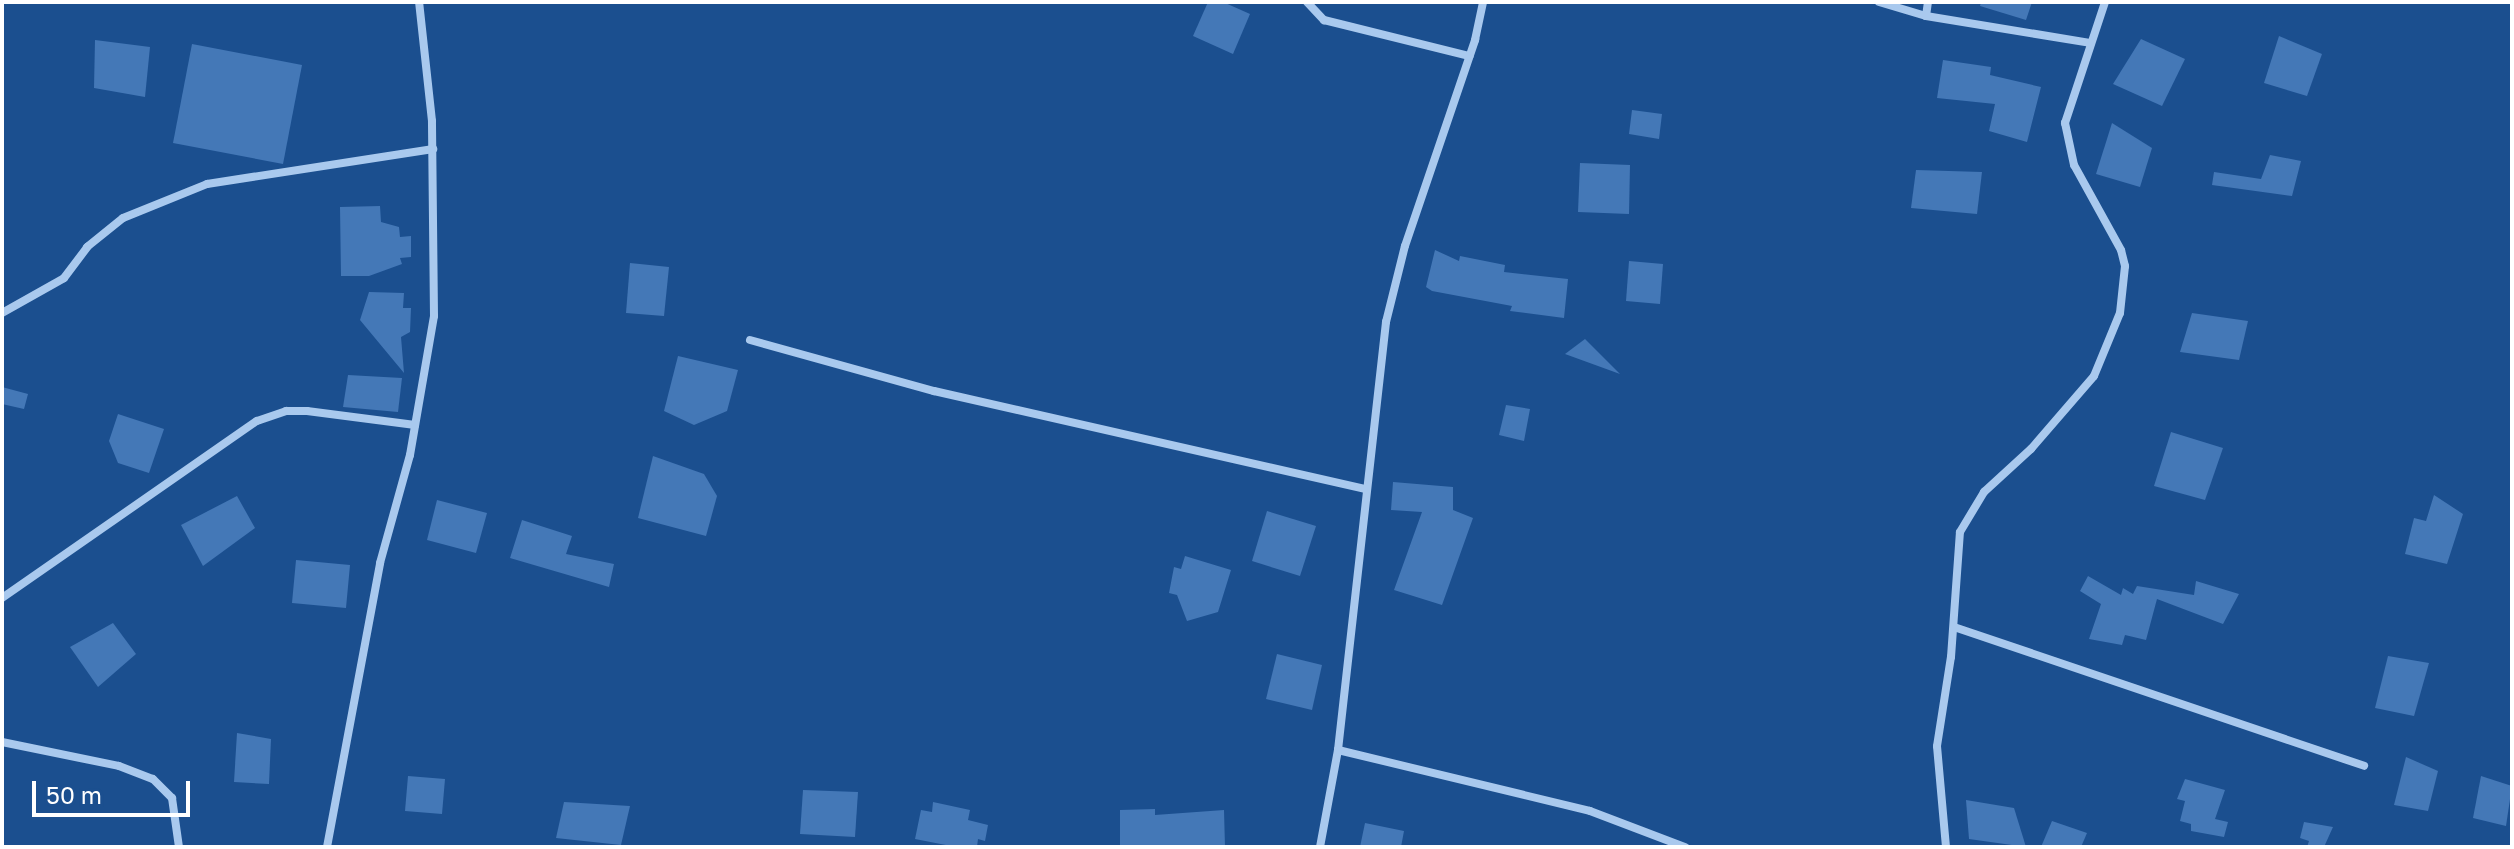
<!DOCTYPE html>
<html>
<head>
<meta charset="utf-8">
<style>
  body { margin:0 }
  #map { position:relative; width:2514px; height:849px; overflow:hidden; background:#1b4f8f; font-family:"Golos Text",sans-serif }
  div>[style] { position:absolute }
  .building>* { inset:0; background:#4478b7 }
  .minor>* { height:8px; margin:-4px; padding:0 4px; transform-origin:4px; border-radius:4px; background:#a9c9ee }
  span { translate:-50% -50%; white-space:nowrap; text-align:center; line-height:1.15; -webkit-text-stroke:6px #1b4f8f; paint-order:stroke }
  .frame { position:absolute; inset:0; border:4px solid #fff; pointer-events:none }
  .scale { position:absolute; left:32px; top:781px; width:158px; height:36px; box-sizing:border-box; border:4px solid #fff; border-top:0; padding-left:10px; font-size:24px; line-height:28px; white-space:nowrap; color:#fff; -webkit-text-stroke:6px #1b4f8f; paint-order:stroke }
</style>
</head>
<body>
<div id="map">
  <div class="building">
    <div style="clip-path:polygon(1208px 2px,1223px 2px,1250px 14px,1233px 54px,1193px 36px)"></div>
    <div style="clip-path:polygon(1981px 2px,2032px 2px,2026px 20px,1980px 6px)"></div>
    <div style="clip-path:polygon(2279px 36px,2322px 54px,2307px 96px,2264px 83px)"></div>
    <div style="clip-path:polygon(2141px 39px,2185px 59px,2162px 106px,2113px 84px)"></div>
    <div style="clip-path:polygon(95px 40px,150px 47px,145px 97px,94px 88px)"></div>
    <div style="clip-path:polygon(192px 44px,302px 65px,283px 164px,173px 143px)"></div>
    <div style="clip-path:polygon(1943px 60px,1991px 67px,1990px 75px,2041px 87px,2027px 142px,1989px 131px,1995px 104px,1937px 98px)"></div>
    <div style="clip-path:polygon(1632px 110px,1662px 114px,1659px 139px,1629px 134px)"></div>
    <div style="clip-path:polygon(2112px 123px,2152px 148px,2140px 187px,2096px 174px)"></div>
    <div style="clip-path:polygon(2270px 155px,2301px 161px,2292px 196px,2212px 185px,2214px 172px,2261px 179px)"></div>
    <div style="clip-path:polygon(1580px 163px,1630px 165px,1629px 214px,1578px 212px)"></div>
    <div style="clip-path:polygon(1916px 170px,1982px 172px,1977px 214px,1911px 208px)"></div>
    <div style="clip-path:polygon(380px 206px,381px 222px,399px 227px,400px 237px,411px 236px,411px 257px,400px 258px,402px 264px,369px 276px,341px 276px,340px 207px)"></div>
    <div style="clip-path:polygon(1435px 250px,1459px 261px,1460px 256px,1505px 265px,1504px 272px,1568px 279px,1564px 318px,1510px 311px,1512px 306px,1432px 291px,1426px 287px)"></div>
    <div style="clip-path:polygon(1629px 261px,1663px 264px,1660px 304px,1626px 301px)"></div>
    <div style="clip-path:polygon(630px 263px,669px 267px,664px 316px,626px 313px)"></div>
    <div style="clip-path:polygon(369px 292px,404px 293px,403px 308px,411px 308px,410px 332px,401px 337px,404px 373px,360px 320px)"></div>
    <div style="clip-path:polygon(2192px 313px,2248px 321px,2239px 360px,2180px 352px)"></div>
    <div style="clip-path:polygon(1585px 339px,1620px 374px,1565px 354px)"></div>
    <div style="clip-path:polygon(678px 356px,738px 370px,727px 411px,694px 425px,664px 411px)"></div>
    <div style="clip-path:polygon(348px 375px,402px 378px,398px 412px,343px 407px)"></div>
    <div style="clip-path:polygon(2px 387px,28px 394px,24px 409px,2px 404px)"></div>
    <div style="clip-path:polygon(1506px 405px,1530px 409px,1524px 441px,1499px 435px)"></div>
    <div style="clip-path:polygon(118px 414px,164px 429px,149px 473px,118px 463px,109px 441px)"></div>
    <div style="clip-path:polygon(2171px 432px,2223px 448px,2205px 500px,2154px 486px)"></div>
    <div style="clip-path:polygon(653px 456px,704px 474px,717px 496px,706px 536px,638px 518px)"></div>
    <div style="clip-path:polygon(1393px 482px,1453px 487px,1453px 510px,1473px 518px,1442px 605px,1394px 590px,1422px 512px,1391px 510px)"></div>
    <div style="clip-path:polygon(2434px 495px,2463px 514px,2447px 564px,2405px 554px,2414px 518px,2426px 521px)"></div>
    <div style="clip-path:polygon(237px 496px,255px 528px,203px 566px,181px 525px)"></div>
    <div style="clip-path:polygon(437px 500px,487px 513px,476px 553px,427px 540px)"></div>
    <div style="clip-path:polygon(1267px 511px,1316px 526px,1300px 576px,1252px 561px)"></div>
    <div style="clip-path:polygon(522px 520px,572px 536px,566px 554px,614px 564px,609px 587px,510px 558px)"></div>
    <div style="clip-path:polygon(1185px 556px,1231px 570px,1218px 612px,1187px 621px,1177px 595px,1169px 593px,1174px 567px,1181px 569px)"></div>
    <div style="clip-path:polygon(296px 560px,350px 565px,346px 608px,292px 603px)"></div>
    <div style="clip-path:polygon(2088px 576px,2121px 595px,2123px 588px,2133px 594px,2137px 586px,2194px 595px,2196px 581px,2239px 594px,2223px 624px,2157px 599px,2146px 640px,2125px 635px,2122px 645px,2089px 639px,2101px 604px,2080px 591px)"></div>
    <div style="clip-path:polygon(113px 623px,136px 654px,98px 687px,70px 647px)"></div>
    <div style="clip-path:polygon(1277px 654px,1322px 665px,1312px 710px,1266px 699px)"></div>
    <div style="clip-path:polygon(2388px 656px,2429px 663px,2414px 716px,2375px 708px)"></div>
    <div style="clip-path:polygon(237px 733px,271px 739px,269px 784px,234px 782px)"></div>
    <div style="clip-path:polygon(2406px 757px,2438px 771px,2428px 811px,2394px 805px)"></div>
    <div style="clip-path:polygon(408px 776px,445px 779px,442px 814px,405px 811px)"></div>
    <div style="clip-path:polygon(2481px 776px,2512px 786px,2506px 826px,2473px 818px)"></div>
    <div style="clip-path:polygon(2185px 779px,2225px 790px,2215px 819px,2228px 822px,2224px 837px,2191px 831px,2191px 824px,2180px 821px,2185px 801px,2177px 799px)"></div>
    <div style="clip-path:polygon(803px 790px,858px 792px,855px 837px,800px 834px)"></div>
    <div style="clip-path:polygon(1966px 800px,2014px 808px,2026px 847px,1969px 839px)"></div>
    <div style="clip-path:polygon(564px 802px,630px 806px,621px 845px,556px 838px)"></div>
    <div style="clip-path:polygon(933px 802px,970px 810px,968px 820px,988px 825px,985px 841px,978px 839px,977px 847px,956px 847px,915px 839px,921px 810px,932px 812px)"></div>
    <div style="clip-path:polygon(1155px 809px,1155px 815px,1224px 810px,1225px 847px,1120px 847px,1120px 810px)"></div>
    <div style="clip-path:polygon(2052px 821px,2087px 833px,2081px 847px,2041px 847px)"></div>
    <div style="clip-path:polygon(2304px 822px,2333px 827px,2324px 847px,2307px 847px,2309px 841px,2300px 838px)"></div>
    <div style="clip-path:polygon(1365px 823px,1404px 831px,1401px 847px,1360px 847px)"></div>
  </div>
  <div class="minor">
    <div style="left:1307px;top:2px;width:25px;rotate:47deg"></div>
    <div style="left:1324px;top:20px;width:150px;rotate:13.9deg"></div>
    <div style="left:1879px;top:2px;width:49px;rotate:16.6deg"></div>
    <div style="left:1926px;top:16px;width:166px;rotate:9.3deg"></div>
    <div style="left:1926px;top:16px;width:14px;rotate:-82deg"></div>
    <div style="left:2px;top:313px;width:71px;rotate:-29.4deg"></div>
    <div style="left:64px;top:278px;width:39px;rotate:-53deg"></div>
    <div style="left:87px;top:247px;width:46px;rotate:-38.9deg"></div>
    <div style="left:123px;top:218px;width:91px;rotate:-22deg"></div>
    <div style="left:207px;top:184px;width:229px;rotate:-8.8deg"></div>
    <div style="left:750px;top:340px;width:191px;rotate:15.5deg"></div>
    <div style="left:934px;top:391px;width:444px;rotate:12.8deg"></div>
    <div style="left:2px;top:598px;width:310px;rotate:-34.8deg"></div>
    <div style="left:257px;top:421px;width:31px;rotate:-19deg"></div>
    <div style="left:286px;top:411px;width:21px"></div>
    <div style="left:307px;top:411px;width:109px;rotate:7.4deg"></div>
    <div style="left:1954px;top:627px;width:433px;rotate:18.7deg"></div>
    <div style="left:2px;top:742px;width:119px;rotate:11.6deg"></div>
    <div style="left:119px;top:766px;width:36px;rotate:21deg"></div>
    <div style="left:153px;top:779px;width:27px;rotate:45deg"></div>
    <div style="left:172px;top:798px;width:49px;rotate:81.9deg"></div>
    <div style="left:1338px;top:750px;width:259px;rotate:13.6deg"></div>
    <div style="left:1590px;top:811px;width:102px;rotate:20.8deg"></div>
    <div style="left:327px;top:847px;width:289px;rotate:-79.4deg"></div>
    <div style="left:380px;top:563px;width:112px;rotate:-74.5deg"></div>
    <div style="left:410px;top:455px;width:141px;rotate:-80.2deg"></div>
    <div style="left:434px;top:316px;width:195px;rotate:-90.6deg"></div>
    <div style="left:432px;top:121px;width:120px;rotate:-96.2deg"></div>
    <div style="left:1320px;top:847px;width:99px;rotate:-79.5deg"></div>
    <div style="left:1338px;top:750px;width:431px;rotate:-83.6deg"></div>
    <div style="left:1386px;top:322px;width:78px;rotate:-76deg"></div>
    <div style="left:1405px;top:246px;width:218px;rotate:-71.2deg"></div>
    <div style="left:1475px;top:40px;width:39px;rotate:-78deg"></div>
    <div style="left:1946px;top:847px;width:101px;rotate:-95.1deg"></div>
    <div style="left:1937px;top:746px;width:90px;rotate:-81.1deg"></div>
    <div style="left:1951px;top:657px;width:125px;rotate:-85.9deg"></div>
    <div style="left:1960px;top:532px;width:47px;rotate:-59deg"></div>
    <div style="left:1984px;top:492px;width:64px;rotate:-42.5deg"></div>
    <div style="left:2031px;top:449px;width:96px;rotate:-49.2deg"></div>
    <div style="left:2094px;top:376px;width:68px;rotate:-67.6deg"></div>
    <div style="left:2120px;top:313px;width:47px;rotate:-83.9deg"></div>
    <div style="left:2125px;top:266px;width:16px;rotate:-104deg"></div>
    <div style="left:2121px;top:250px;width:97px;rotate:-118.9deg"></div>
    <div style="left:2074px;top:165px;width:43px;rotate:-102.1deg"></div>
    <div style="left:2065px;top:123px;width:127px;rotate:-71.7deg"></div>
  </div>
  <div class="frame"></div>
  <div class="scale">50 m</div>
</div>
</body>
</html>
